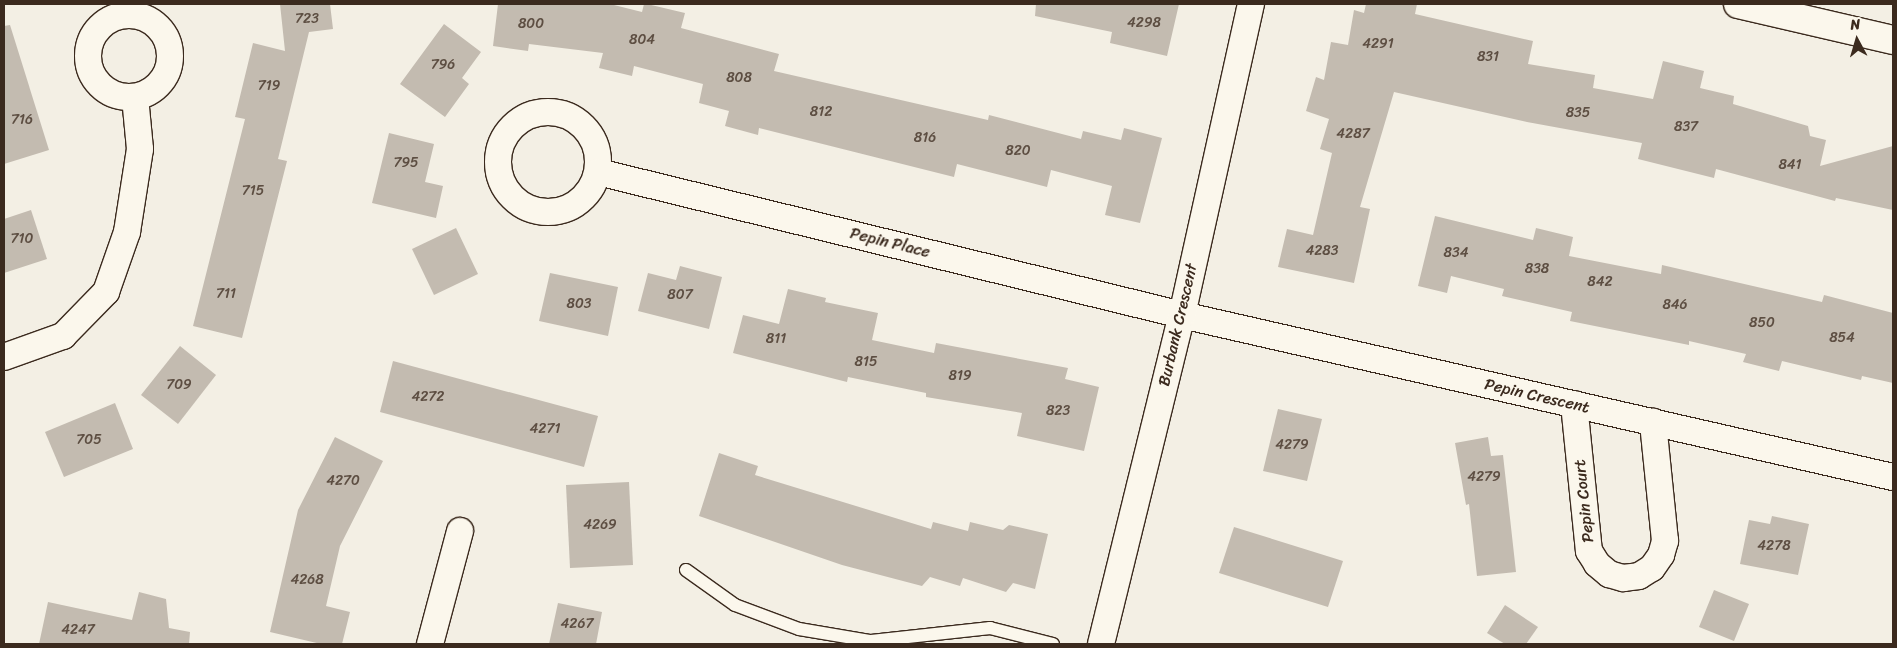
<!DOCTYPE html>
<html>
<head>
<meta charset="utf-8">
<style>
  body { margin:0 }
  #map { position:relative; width:1897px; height:648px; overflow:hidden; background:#f3efe4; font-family:Sriracha,sans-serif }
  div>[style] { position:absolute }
  .building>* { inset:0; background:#c3bbb0 }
  .roads { filter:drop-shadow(1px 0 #3b2a1e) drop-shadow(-1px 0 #3b2a1e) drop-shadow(0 1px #3b2a1e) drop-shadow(0 -1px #3b2a1e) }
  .lane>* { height:12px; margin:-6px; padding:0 6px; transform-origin:6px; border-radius:6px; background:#fbf7ec }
  .street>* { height:26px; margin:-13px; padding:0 13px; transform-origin:13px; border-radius:13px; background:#fbf7ec }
  .street>.ring { margin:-13px; padding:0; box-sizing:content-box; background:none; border:26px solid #fbf7ec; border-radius:50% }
  .secondary>* { height:28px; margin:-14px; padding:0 14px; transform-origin:14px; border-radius:14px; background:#fbf7ec }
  span { translate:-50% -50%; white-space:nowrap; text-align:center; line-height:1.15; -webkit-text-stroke:4px #fbf7ec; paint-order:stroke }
  .number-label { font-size:14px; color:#5d4e42 }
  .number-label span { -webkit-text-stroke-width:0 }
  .street-label { font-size:16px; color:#3b2a1e }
  .frame { position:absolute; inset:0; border:5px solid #3b2a1e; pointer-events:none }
  .north { position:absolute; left:1832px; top:15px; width:50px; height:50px; -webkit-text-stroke:4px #fbf7ec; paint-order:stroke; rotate:354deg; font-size:14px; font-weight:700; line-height:20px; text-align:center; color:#3b2a1e }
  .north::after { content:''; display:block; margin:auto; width:18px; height:22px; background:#3b2a1e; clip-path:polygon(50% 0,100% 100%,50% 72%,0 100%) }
</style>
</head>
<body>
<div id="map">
  <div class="building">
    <div style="clip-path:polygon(280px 4px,330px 4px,333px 29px,309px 32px,278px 159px,287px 161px,242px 338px,193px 326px,245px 119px,235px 117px,253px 43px,285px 51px)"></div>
    <div style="clip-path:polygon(498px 4px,610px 4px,642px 12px,644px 4px,647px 4px,685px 13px,681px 28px,779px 54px,774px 71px,988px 120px,989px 115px,1081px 139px,1083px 131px,1121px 140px,1124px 128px,1162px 138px,1140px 223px,1105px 215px,1112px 186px,1051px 170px,1047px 187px,957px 164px,954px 177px,759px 128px,758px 135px,725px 126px,729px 111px,699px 103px,703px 84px,634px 66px,632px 76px,599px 68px,603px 53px,529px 44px,528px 51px,493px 46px)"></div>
    <div style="clip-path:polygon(1036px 4px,1179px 4px,1167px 56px,1110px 43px,1112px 32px,1035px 16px)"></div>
    <div style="clip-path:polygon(1366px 4px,1417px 4px,1415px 14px,1533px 41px,1528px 64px,1595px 75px,1593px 88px,1653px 99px,1663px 61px,1704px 71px,1700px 88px,1734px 96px,1733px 104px,1808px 126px,1810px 136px,1826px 140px,1820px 166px,1893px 146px,1893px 210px,1836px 198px,1835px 201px,1716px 169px,1714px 178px,1638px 159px,1642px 143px,1527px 122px,1394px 92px,1360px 207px,1370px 209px,1354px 283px,1278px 267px,1287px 229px,1313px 235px,1332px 153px,1320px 149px,1329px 119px,1306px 111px,1316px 77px,1324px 80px,1331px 42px,1348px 45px,1354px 10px,1364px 13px)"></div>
    <div style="clip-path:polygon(444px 24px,481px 52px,462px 78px,469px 84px,445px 117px,400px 84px)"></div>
    <div style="clip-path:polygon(10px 25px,49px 150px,4px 164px,4px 26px)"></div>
    <div style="clip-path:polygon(389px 133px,434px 144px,425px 182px,443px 186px,436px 218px,372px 203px)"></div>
    <div style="clip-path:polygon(31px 210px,47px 259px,4px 273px,4px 219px)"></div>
    <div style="clip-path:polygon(1435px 216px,1533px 240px,1536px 228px,1573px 237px,1569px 256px,1661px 274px,1662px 265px,1822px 302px,1824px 295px,1893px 313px,1893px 383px,1862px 376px,1861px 380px,1782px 361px,1779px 371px,1743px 362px,1746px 354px,1689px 341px,1689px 345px,1570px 321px,1572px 312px,1502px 296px,1504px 289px,1451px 276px,1447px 293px,1418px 286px)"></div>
    <div style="clip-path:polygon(456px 228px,478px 274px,434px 295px,412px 249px)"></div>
    <div style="clip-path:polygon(680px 266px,722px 277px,709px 329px,638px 311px,648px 273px,676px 280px)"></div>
    <div style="clip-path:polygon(550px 273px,618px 287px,608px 336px,539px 321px)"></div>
    <div style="clip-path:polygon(788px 289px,826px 298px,825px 302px,878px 313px,872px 340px,934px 353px,936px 343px,1068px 368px,1065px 379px,1099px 387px,1084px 451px,1017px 436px,1022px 413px,926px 397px,926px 393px,848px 377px,847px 382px,733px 353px,743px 315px,779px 324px)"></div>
    <div style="clip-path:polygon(180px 346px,216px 375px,178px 424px,141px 395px)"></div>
    <div style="clip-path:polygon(393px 361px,598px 416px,584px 467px,380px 412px)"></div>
    <div style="clip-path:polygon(115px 403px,133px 449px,64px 477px,45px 432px)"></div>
    <div style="clip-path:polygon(1278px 409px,1322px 419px,1307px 481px,1263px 471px)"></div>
    <div style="clip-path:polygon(335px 437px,383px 461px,340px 546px,326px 606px,350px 612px,342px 644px,321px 644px,270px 632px,298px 510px)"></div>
    <div style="clip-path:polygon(1488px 437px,1491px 456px,1503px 455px,1516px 572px,1477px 576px,1469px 504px,1466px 505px,1455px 443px)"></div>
    <div style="clip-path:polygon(719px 453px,758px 466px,755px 475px,931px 529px,933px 522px,968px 531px,970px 522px,1003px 530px,1009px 525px,1048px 534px,1035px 589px,1013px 583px,1006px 592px,963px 578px,960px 586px,930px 577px,922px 586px,842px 565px,699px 516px)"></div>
    <div style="clip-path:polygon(629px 482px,633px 565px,570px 568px,566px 485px)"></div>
    <div style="clip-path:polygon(1772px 516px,1809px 524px,1798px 575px,1740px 564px,1749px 520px,1770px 524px)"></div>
    <div style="clip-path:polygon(1234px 527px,1343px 561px,1328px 607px,1219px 573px)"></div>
    <div style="clip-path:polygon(1714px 590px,1749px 604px,1734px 641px,1699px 627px)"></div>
    <div style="clip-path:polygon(139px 592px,166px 599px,169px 628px,190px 632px,189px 644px,39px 644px,48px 602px,132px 620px)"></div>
    <div style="clip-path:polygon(558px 603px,602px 612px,596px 644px,549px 644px)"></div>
    <div style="clip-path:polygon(1505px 605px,1538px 627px,1526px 644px,1505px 644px,1487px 633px)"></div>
  </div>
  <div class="roads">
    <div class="lane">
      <div style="left:686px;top:570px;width:60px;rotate:35.5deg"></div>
      <div style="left:735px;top:605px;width:68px;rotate:20.6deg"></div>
      <div style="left:799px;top:629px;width:73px;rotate:9.5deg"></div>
      <div style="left:871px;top:641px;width:120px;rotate:-6.2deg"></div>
      <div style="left:990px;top:628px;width:65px;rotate:14.3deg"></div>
    </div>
    <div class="street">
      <div class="ring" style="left:88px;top:15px;width:56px;height:56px"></div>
      <div class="ring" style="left:498px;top:112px;width:74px;height:74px"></div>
      <div style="left:598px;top:172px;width:601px;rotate:13.76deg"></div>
      <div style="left:1182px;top:315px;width:729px;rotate:12.84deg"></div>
      <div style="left:4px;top:357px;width:63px;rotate:-19.6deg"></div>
      <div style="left:63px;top:336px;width:62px;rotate:-45.7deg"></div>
      <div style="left:106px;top:292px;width:64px;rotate:-70.7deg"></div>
      <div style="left:127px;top:232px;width:84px;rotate:-81.1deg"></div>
      <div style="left:140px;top:149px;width:52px;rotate:-95.5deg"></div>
      <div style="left:1574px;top:404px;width:148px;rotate:84.2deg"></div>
      <div style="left:1589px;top:551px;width:15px;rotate:58deg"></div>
      <div style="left:1597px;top:564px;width:16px;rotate:40deg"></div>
      <div style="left:1609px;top:574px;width:15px;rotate:16deg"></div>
      <div style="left:1623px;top:578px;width:16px;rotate:-7deg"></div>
      <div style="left:1639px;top:576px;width:15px;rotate:-32deg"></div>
      <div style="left:1652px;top:568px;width:16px;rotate:-55deg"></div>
      <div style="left:1661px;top:555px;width:15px;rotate:-74deg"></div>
      <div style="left:1665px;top:541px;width:120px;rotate:-95.8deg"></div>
      <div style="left:430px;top:644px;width:117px;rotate:-75.1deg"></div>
      <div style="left:1101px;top:644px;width:339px;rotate:-76.2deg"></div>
      <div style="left:1182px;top:315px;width:319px;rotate:-77.5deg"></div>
    </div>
    <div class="secondary">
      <div style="left:1738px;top:4px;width:159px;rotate:13.1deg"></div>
    </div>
  </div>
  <div class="number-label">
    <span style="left:307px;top:19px">723</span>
    <span style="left:1144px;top:23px">4298</span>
    <span style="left:531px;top:24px">800</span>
    <span style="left:642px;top:40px">804</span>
    <span style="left:1378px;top:44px">4291</span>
    <span style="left:1488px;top:57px">831</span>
    <span style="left:443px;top:65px">796</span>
    <span style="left:739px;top:78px">808</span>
    <span style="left:269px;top:86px">719</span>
    <span style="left:821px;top:112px">812</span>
    <span style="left:1578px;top:113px">835</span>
    <span style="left:22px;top:120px">716</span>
    <span style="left:1686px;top:127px">837</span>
    <span style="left:1353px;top:134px">4287</span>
    <span style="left:925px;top:138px">816</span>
    <span style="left:1018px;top:151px">820</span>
    <span style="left:406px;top:163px">795</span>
    <span style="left:1790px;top:165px">841</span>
    <span style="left:253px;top:191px">715</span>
    <span style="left:22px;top:239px">710</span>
    <span style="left:1322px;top:251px">4283</span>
    <span style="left:1456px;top:253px">834</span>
    <span style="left:1537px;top:269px">838</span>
    <span style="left:1600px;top:282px">842</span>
    <span style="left:226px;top:294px">711</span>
    <span style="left:680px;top:295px">807</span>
    <span style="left:579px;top:304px">803</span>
    <span style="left:1675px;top:305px">846</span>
    <span style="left:1762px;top:323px">850</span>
    <span style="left:1842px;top:338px">854</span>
    <span style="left:776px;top:339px">811</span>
    <span style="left:866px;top:362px">815</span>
    <span style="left:960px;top:376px">819</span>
    <span style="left:179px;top:385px">709</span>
    <span style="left:428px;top:397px">4272</span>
    <span style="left:1058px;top:411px">823</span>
    <span style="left:545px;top:429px">4271</span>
    <span style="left:89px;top:440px">705</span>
    <span style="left:1292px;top:445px">4279</span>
    <span style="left:1484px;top:477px">4279</span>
    <span style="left:343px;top:481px">4270</span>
    <span style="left:600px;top:525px">4269</span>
    <span style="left:1774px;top:546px">4278</span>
    <span style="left:307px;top:580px">4268</span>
    <span style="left:577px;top:624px">4267</span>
    <span style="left:78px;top:630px">4247</span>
  </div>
  <div class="street-label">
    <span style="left:890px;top:243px;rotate:14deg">Pepin Place</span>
    <span style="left:1178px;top:325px;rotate:-77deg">Burbank Crescent</span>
    <span style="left:1537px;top:396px;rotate:13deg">Pepin Crescent</span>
    <span style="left:1584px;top:501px;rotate:-96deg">Pepin Court</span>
  </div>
  <div class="frame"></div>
  <div class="north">N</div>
</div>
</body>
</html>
